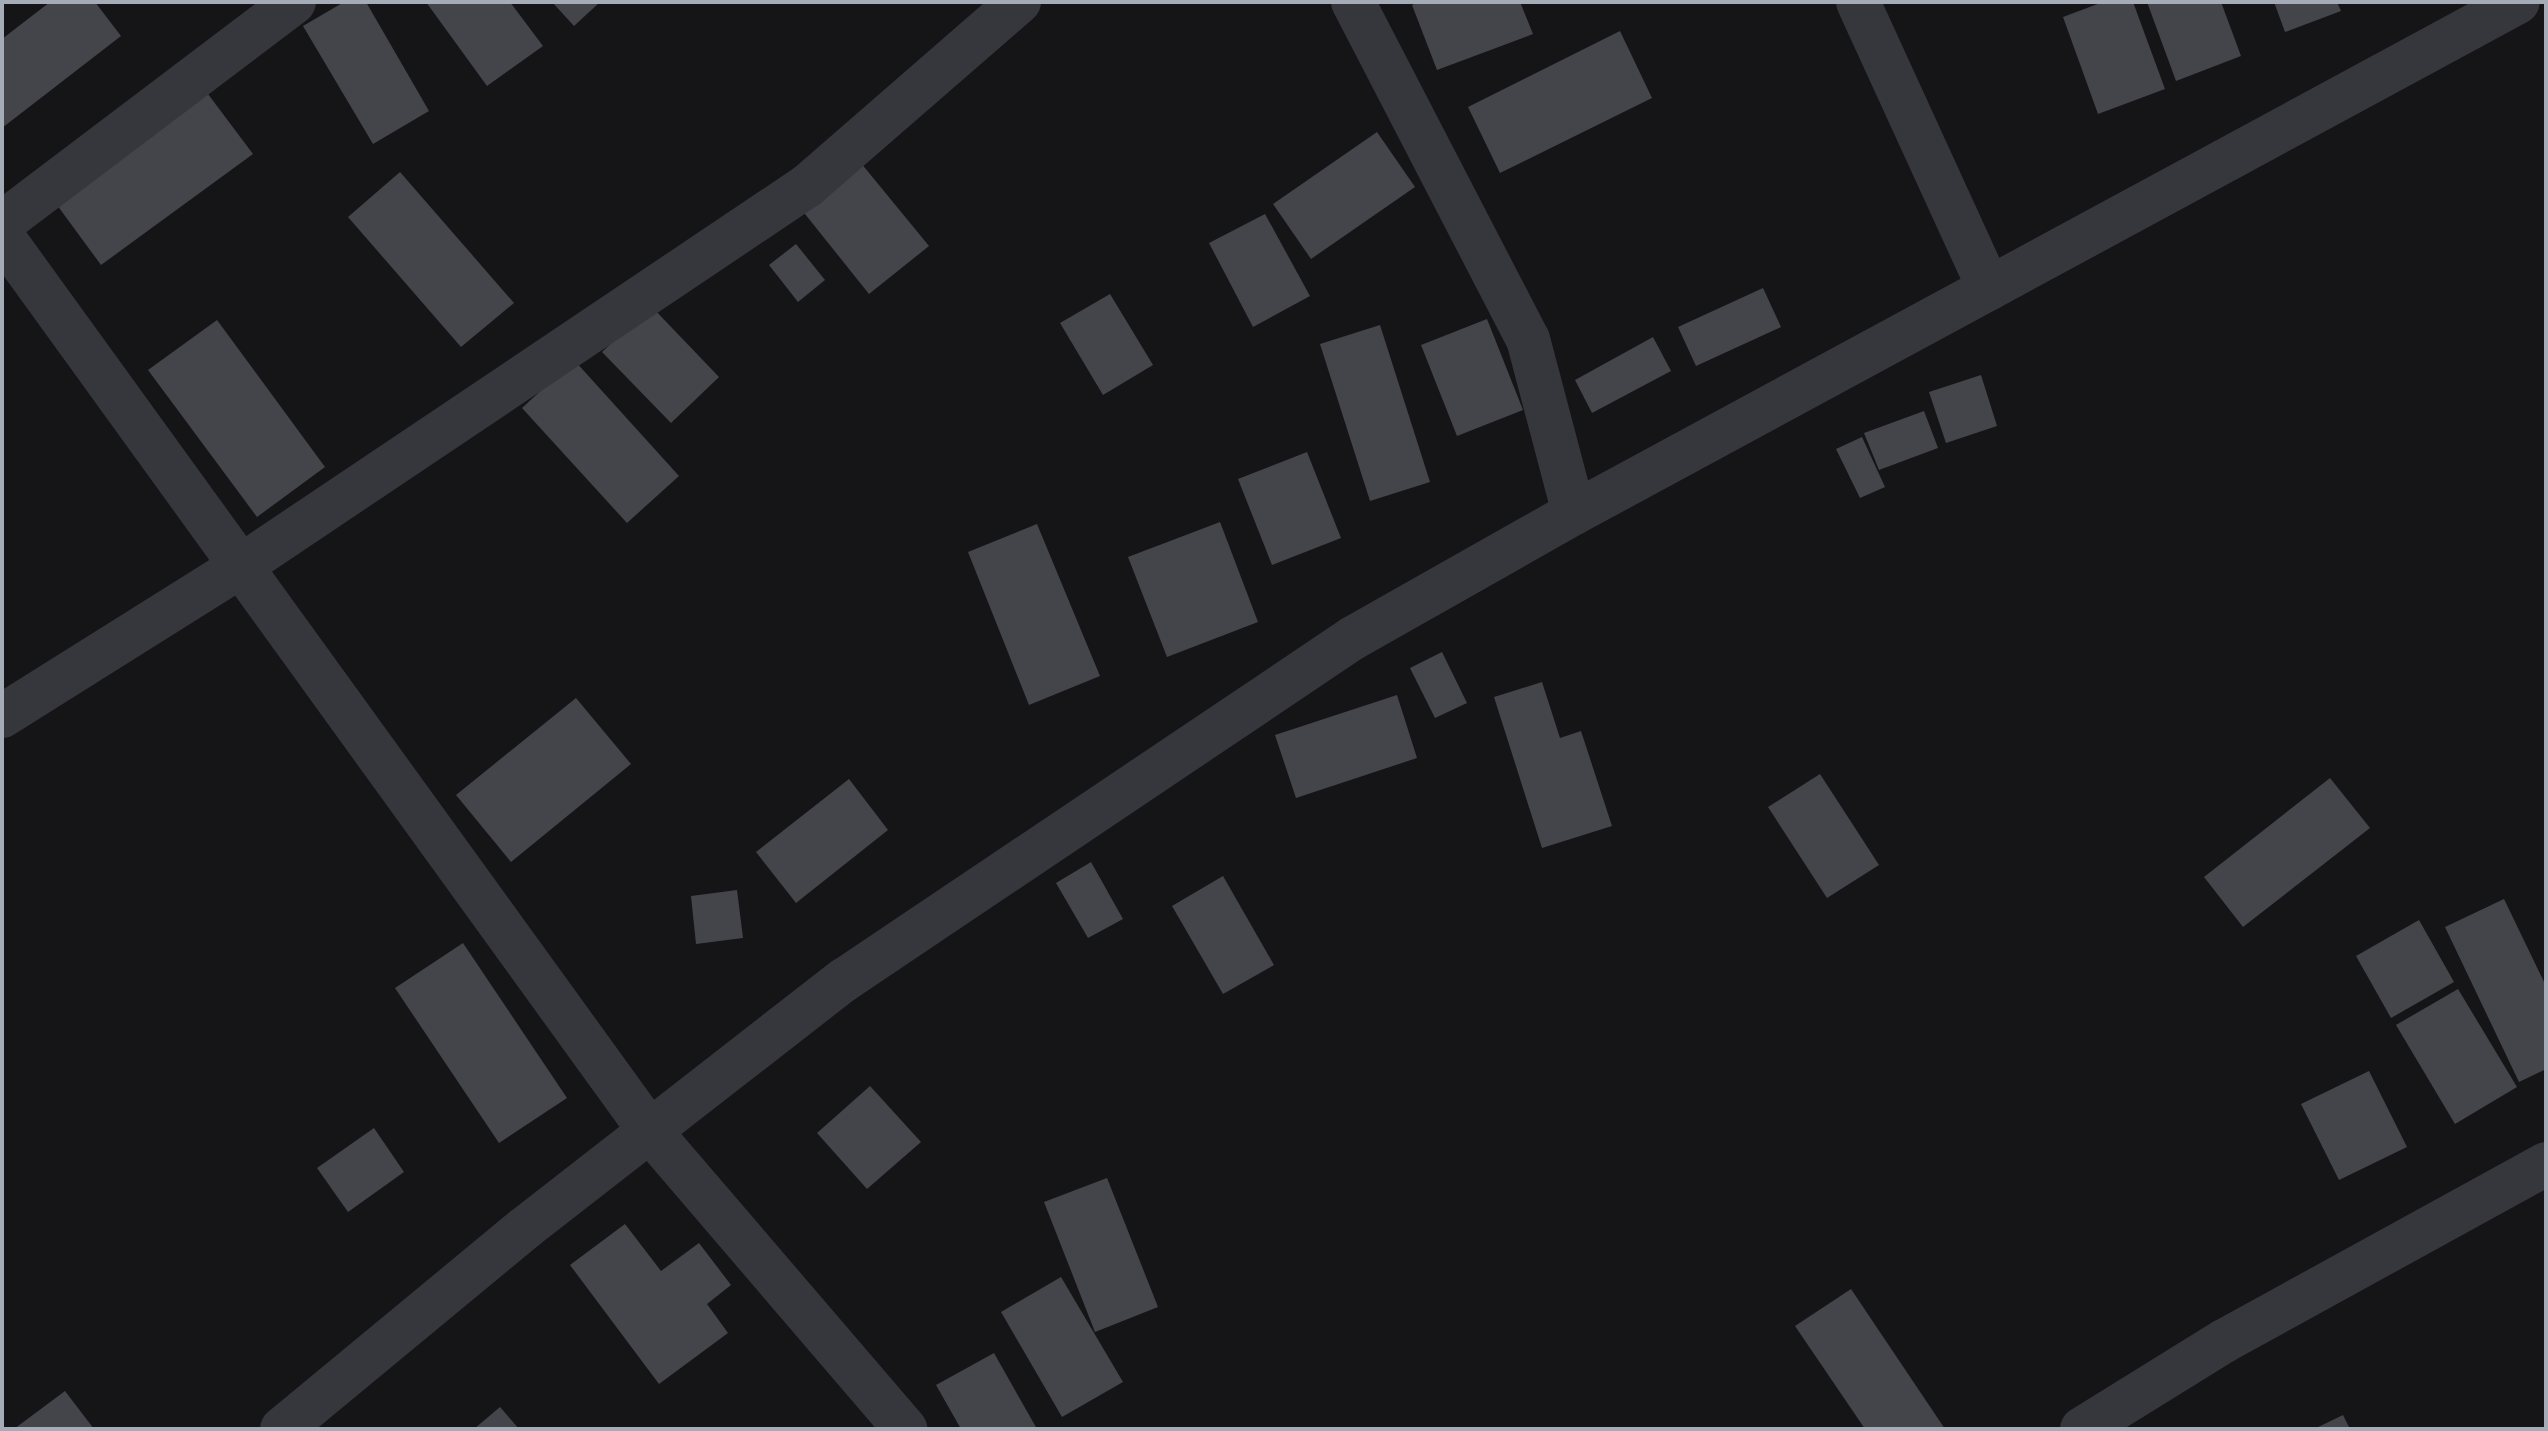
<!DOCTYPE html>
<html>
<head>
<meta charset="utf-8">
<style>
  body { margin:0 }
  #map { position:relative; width:2548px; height:1431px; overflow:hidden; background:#151517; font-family:"Titillium Web",sans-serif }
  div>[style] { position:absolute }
  .building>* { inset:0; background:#44454a }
  .street>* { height:44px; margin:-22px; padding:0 22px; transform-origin:22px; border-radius:22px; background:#36373c }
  span { translate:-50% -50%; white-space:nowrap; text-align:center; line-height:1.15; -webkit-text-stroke:6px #101012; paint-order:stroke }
  .frame { position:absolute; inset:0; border:4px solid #a6acb7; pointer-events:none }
</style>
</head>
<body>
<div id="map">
  <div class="building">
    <div style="clip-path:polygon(50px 2px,95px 2px,121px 36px,2px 128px,2px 39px)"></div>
    <div style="clip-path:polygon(344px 2px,366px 2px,429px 111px,373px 144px,303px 26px)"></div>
    <div style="clip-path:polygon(426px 2px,510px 2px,543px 46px,487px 86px)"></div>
    <div style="clip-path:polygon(552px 2px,600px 2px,574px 26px)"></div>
    <div style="clip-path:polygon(1419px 2px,1520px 2px,1533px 34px,1437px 70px,1412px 5px)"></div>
    <div style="clip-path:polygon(2103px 2px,2133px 2px,2165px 89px,2098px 114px,2063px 17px)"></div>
    <div style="clip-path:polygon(2147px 2px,2221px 2px,2241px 56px,2176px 81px)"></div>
    <div style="clip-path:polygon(2274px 2px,2337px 2px,2341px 11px,2285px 32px)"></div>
    <div style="clip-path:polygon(1620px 31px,1652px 98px,1500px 173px,1468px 107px)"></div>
    <div style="clip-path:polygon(208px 94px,253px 154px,101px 265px,57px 205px)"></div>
    <div style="clip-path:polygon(1377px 132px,1415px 187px,1311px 259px,1273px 204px)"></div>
    <div style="clip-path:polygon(856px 157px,929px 246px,869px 294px,797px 204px)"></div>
    <div style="clip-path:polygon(400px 172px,514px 303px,461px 347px,348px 217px)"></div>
    <div style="clip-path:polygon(1265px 214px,1310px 296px,1253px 327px,1209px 243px)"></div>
    <div style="clip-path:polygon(796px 244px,825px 280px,798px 302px,769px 265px)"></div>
    <div style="clip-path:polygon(1763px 288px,1781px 327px,1696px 366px,1678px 327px)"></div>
    <div style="clip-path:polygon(1110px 294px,1153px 365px,1103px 395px,1060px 323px)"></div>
    <div style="clip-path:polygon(651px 306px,719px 377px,671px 423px,602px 352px)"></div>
    <div style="clip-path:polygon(1487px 319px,1523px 410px,1457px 436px,1421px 345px)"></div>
    <div style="clip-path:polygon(217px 320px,325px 467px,257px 517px,148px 370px)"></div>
    <div style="clip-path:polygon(1380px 325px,1430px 482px,1370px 501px,1320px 344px)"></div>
    <div style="clip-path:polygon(1653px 337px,1671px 371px,1592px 413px,1575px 380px)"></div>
    <div style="clip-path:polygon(574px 360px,679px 476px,627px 523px,522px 408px)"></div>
    <div style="clip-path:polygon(1981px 375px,1997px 426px,1946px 443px,1929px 392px)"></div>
    <div style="clip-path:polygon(1924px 411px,1938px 448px,1879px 470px,1864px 433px)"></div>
    <div style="clip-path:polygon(1862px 437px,1885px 487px,1860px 498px,1836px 449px)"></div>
    <div style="clip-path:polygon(1307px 452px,1341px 538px,1272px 565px,1238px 479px)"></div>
    <div style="clip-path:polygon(1220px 522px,1258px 622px,1167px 657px,1128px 557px)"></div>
    <div style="clip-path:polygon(1037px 524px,1100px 676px,1029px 705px,968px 552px)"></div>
    <div style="clip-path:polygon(1442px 652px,1467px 703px,1435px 718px,1410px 668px)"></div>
    <div style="clip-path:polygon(1542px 682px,1560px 738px,1581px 731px,1612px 826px,1542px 848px,1494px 697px)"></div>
    <div style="clip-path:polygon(1397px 695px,1417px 758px,1296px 798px,1275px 735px)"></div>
    <div style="clip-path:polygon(576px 698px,631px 764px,511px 862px,456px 795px)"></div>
    <div style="clip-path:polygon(1820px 774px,1879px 865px,1827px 898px,1768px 807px)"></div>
    <div style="clip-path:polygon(2330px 778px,2370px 828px,2243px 927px,2204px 877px)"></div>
    <div style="clip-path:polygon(849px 779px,888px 830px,796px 903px,756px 852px)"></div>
    <div style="clip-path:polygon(1091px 862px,1123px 919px,1088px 938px,1056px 883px)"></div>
    <div style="clip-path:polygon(1223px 876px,1274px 965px,1223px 994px,1172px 906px)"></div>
    <div style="clip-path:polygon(737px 890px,743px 938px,696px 944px,691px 896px)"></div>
    <div style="clip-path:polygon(2504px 899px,2546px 986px,2546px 1069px,2519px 1082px,2445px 927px)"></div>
    <div style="clip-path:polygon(2419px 920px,2454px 982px,2391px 1018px,2356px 956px)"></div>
    <div style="clip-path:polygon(463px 943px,567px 1098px,499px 1143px,395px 988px)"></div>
    <div style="clip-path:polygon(2458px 989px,2517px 1087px,2455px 1124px,2396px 1025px)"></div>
    <div style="clip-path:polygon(2369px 1071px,2407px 1147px,2339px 1180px,2301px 1104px)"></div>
    <div style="clip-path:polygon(870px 1086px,921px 1142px,867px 1189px,817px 1133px)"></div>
    <div style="clip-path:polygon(374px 1128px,404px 1172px,348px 1212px,317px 1168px)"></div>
    <div style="clip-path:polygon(1107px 1178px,1158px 1307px,1095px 1332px,1044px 1202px)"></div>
    <div style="clip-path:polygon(625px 1224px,661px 1271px,699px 1243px,731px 1285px,707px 1304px,728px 1333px,659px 1384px,570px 1265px)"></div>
    <div style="clip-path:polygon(1061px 1277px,1123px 1382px,1062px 1417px,1001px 1312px)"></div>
    <div style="clip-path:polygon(1851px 1289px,1945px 1429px,1865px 1429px,1795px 1326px)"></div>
    <div style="clip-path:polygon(994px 1353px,1037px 1429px,961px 1429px,936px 1385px)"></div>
    <div style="clip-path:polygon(65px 1391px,94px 1429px,14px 1429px)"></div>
    <div style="clip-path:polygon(500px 1407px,519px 1429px,474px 1429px)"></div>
    <div style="clip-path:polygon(2343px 1415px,2350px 1429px,2314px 1429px)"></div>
  </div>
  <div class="street">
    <div style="left:1353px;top:2px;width:380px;rotate:62.6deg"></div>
    <div style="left:1528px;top:339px;width:180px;rotate:75.2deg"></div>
    <div style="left:1858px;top:2px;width:315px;rotate:65.4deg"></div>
    <div style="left:2px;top:223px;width:366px;rotate:-37.1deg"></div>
    <div style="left:2px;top:236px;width:1104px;rotate:54.11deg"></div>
    <div style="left:649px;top:1130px;width:394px;rotate:49.4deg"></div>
    <div style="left:2px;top:716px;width:282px;rotate:-32.1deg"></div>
    <div style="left:241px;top:566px;width:682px;rotate:-33.88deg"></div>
    <div style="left:807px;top:186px;width:281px;rotate:-41deg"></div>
    <div style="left:282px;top:1429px;width:315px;rotate:-39.6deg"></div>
    <div style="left:525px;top:1228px;width:404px;rotate:-37.9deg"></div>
    <div style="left:844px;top:980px;width:613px;rotate:-33.9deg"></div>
    <div style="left:1353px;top:638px;width:254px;rotate:-29.5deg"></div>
    <div style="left:1574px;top:513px;width:1073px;rotate:-28.43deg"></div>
    <div style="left:2082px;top:1429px;width:167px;rotate:-31.8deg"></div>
    <div style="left:2224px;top:1341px;width:367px;rotate:-28.8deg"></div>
  </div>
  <div class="frame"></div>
</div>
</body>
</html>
